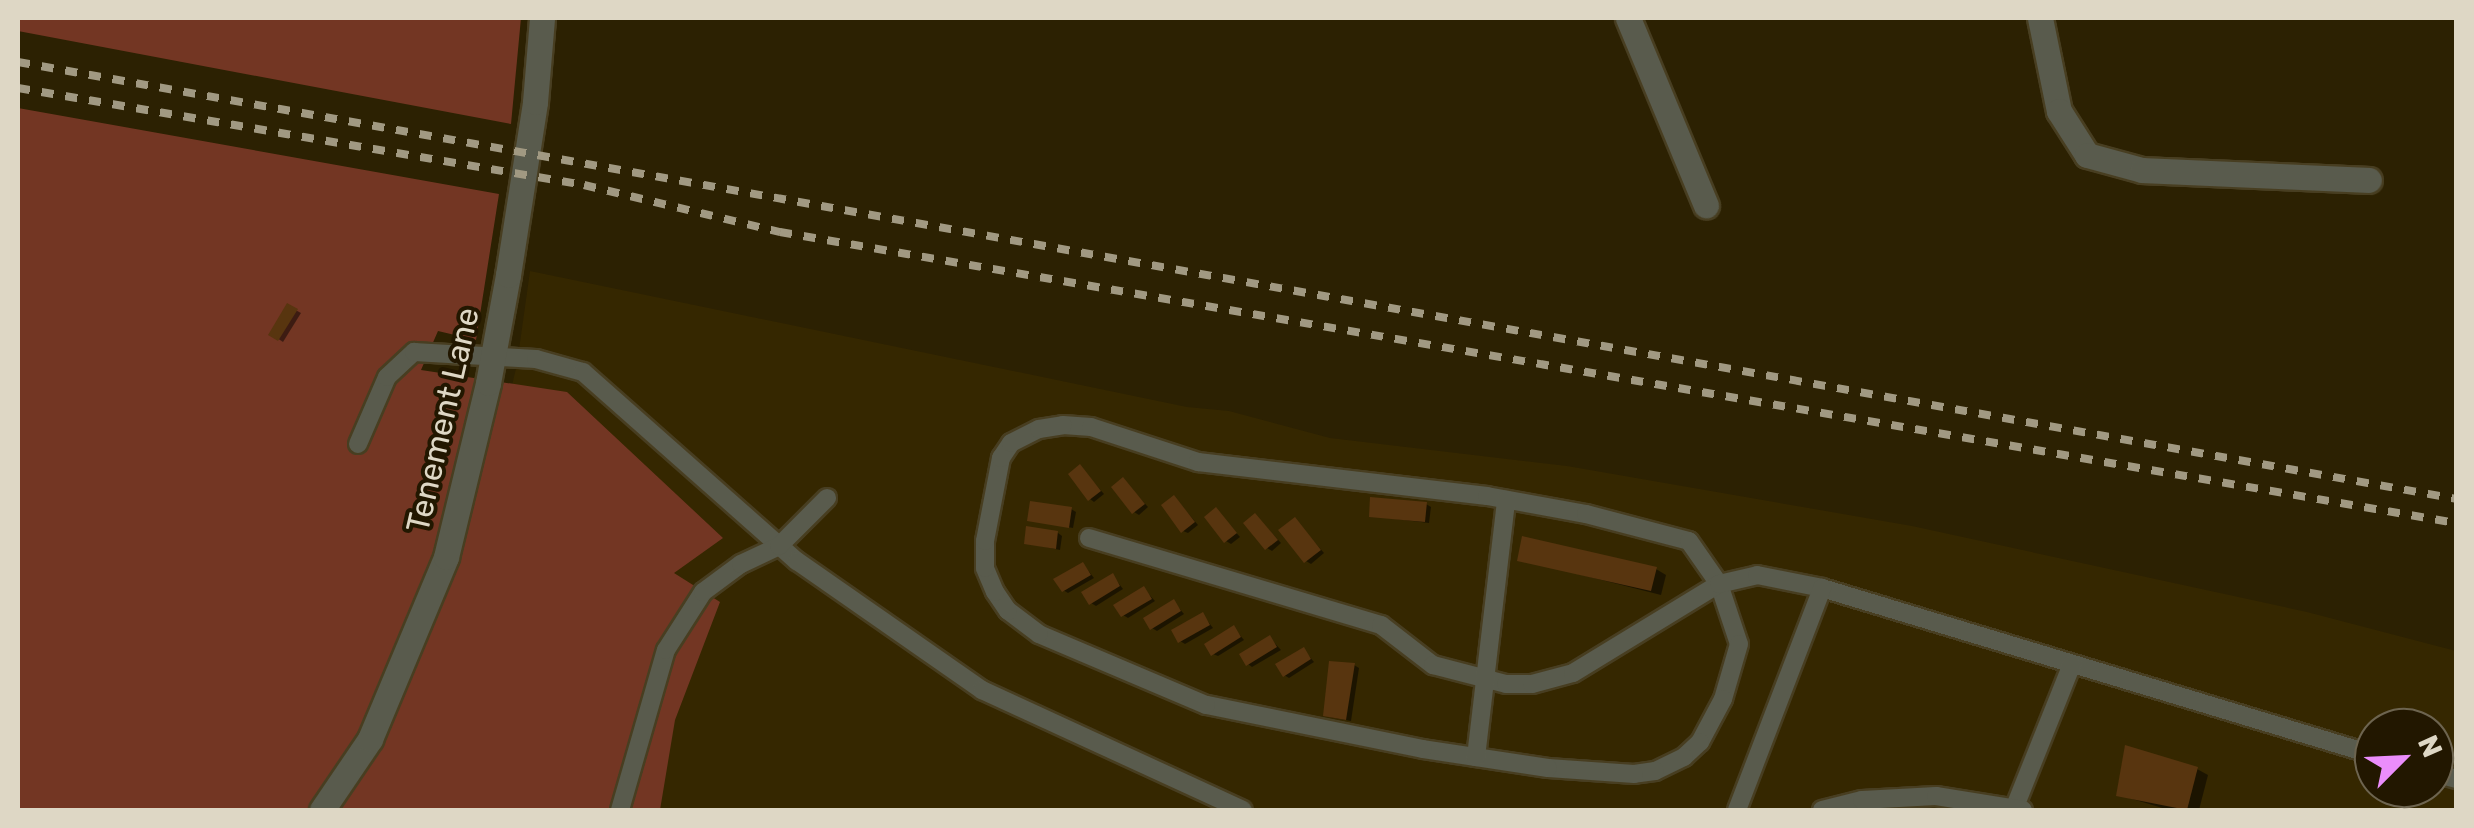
<!DOCTYPE html>
<html>
<head>
<meta charset="utf-8">
<style>
  body { margin:0 }
  #map { position:relative; width:2474px; height:828px; overflow:hidden; background:#2c2102; font-family:Rubik,sans-serif }
  div>[style] { position:absolute }
  .built>* { inset:0; background:#352700 }
  .green>* { inset:0; background:#733623 }
  .shadow>* { inset:0; background:#0007 }
  .building>* { inset:0; background:#58350f }
  .roads { filter:drop-shadow(2px 0 #483e21) drop-shadow(-2px 0 #483e21) drop-shadow(0 2px #483e21) drop-shadow(0 -2px #483e21) }
  .lane>* { height:18px; margin:-9px; padding:0 9px; transform-origin:9px; border-radius:9px; background:#595b4d }
  .street>* { height:25px; margin:-12.5px; padding:0 12.5px; transform-origin:12.5px; border-radius:12.5px; background:#595b4d }
  .rail>* { height:8px; margin-top:-4px; transform-origin:0; background:repeating-linear-gradient(90deg,#a19982 0 12px,transparent 0 24px) }
  span { translate:-50% -50%; white-space:nowrap; text-align:center; line-height:1.15; -webkit-text-stroke:8px #221700; paint-order:stroke }
  .street-label { font-size:32px; color:#ded7c5 }
  .frame { position:absolute; inset:0; border:20px solid #ded7c5; pointer-events:none }
  .north { position:absolute; left:2354px; top:708px; width:100px; height:100px; box-sizing:border-box; background:#221700; border:2px solid #6d644f; border-radius:50%; rotate:66deg; font-size:28px; font-weight:700; line-height:40px; text-align:center; color:#ded7c5 }
  .north::after { content:''; display:block; margin:auto; width:35px; height:45px; background:#eb8dfc; clip-path:polygon(50% 0,100% 100%,50% 72%,0 100%) }
</style>
</head>
<body>
<div id="map">
  <div class="built">
    <div style="clip-path:polygon(evenodd,530px 271px,1187px 407px,1229px 411px,1330px 438px,1567px 466px,1912px 526px,2307px 612px,2456px 651px,2456px 810px,353px 810px,497px 450px,517px 364px,530px 271px,2374px 728px,2434px 728px,2434px 788px,2374px 788px,2374px 728px)"></div>
  </div>
  <div class="green">
    <div style="clip-path:polygon(18px 18px,521px 18px,511px 124px,18px 31px)"></div>
    <div style="clip-path:polygon(18px 108px,499px 194px,476px 340px,438px 331px,421px 370px,567px 392px,723px 538px,674px 573px,720px 602px,675px 720px,660px 810px,18px 810px)"></div>
  </div>
  <div class="shadow">
    <div style="clip-path:polygon(288px 306px,301px 313px,283px 342px,271px 334px)"></div>
    <div style="clip-path:polygon(1080px 467px,1104px 494px,1094px 502px,1090px 499px)"></div>
    <div style="clip-path:polygon(1123px 480px,1148px 507px,1139px 515px,1134px 512px)"></div>
    <div style="clip-path:polygon(1175px 498px,1198px 525px,1188px 533px,1183px 531px)"></div>
    <div style="clip-path:polygon(1426px 504px,1431px 507px,1429px 523px,1371px 516px)"></div>
    <div style="clip-path:polygon(1071px 509px,1076px 512px,1073px 528px,1030px 520px)"></div>
    <div style="clip-path:polygon(1216px 510px,1240px 537px,1231px 544px,1226px 541px)"></div>
    <div style="clip-path:polygon(1256px 516px,1281px 543px,1272px 551px,1267px 548px)"></div>
    <div style="clip-path:polygon(1295px 520px,1324px 553px,1311px 564px,1306px 561px)"></div>
    <div style="clip-path:polygon(1058px 533px,1062px 536px,1060px 550px,1026px 543px)"></div>
    <div style="clip-path:polygon(1519px 559px,1656px 569px,1666px 575px,1661px 595px)"></div>
    <div style="clip-path:polygon(1083px 564px,1094px 578px,1068px 593px,1063px 590px)"></div>
    <div style="clip-path:polygon(1113px 576px,1123px 589px,1096px 606px,1091px 603px)"></div>
    <div style="clip-path:polygon(1144px 589px,1155px 601px,1128px 618px,1123px 615px)"></div>
    <div style="clip-path:polygon(1174px 602px,1184px 614px,1157px 631px,1152px 628px)"></div>
    <div style="clip-path:polygon(1203px 615px,1213px 628px,1185px 644px,1180px 641px)"></div>
    <div style="clip-path:polygon(1234px 628px,1244px 640px,1218px 656px,1213px 654px)"></div>
    <div style="clip-path:polygon(1270px 638px,1281px 650px,1252px 667px,1248px 664px)"></div>
    <div style="clip-path:polygon(1304px 650px,1314px 662px,1289px 678px,1284px 675px)"></div>
    <div style="clip-path:polygon(1354px 665px,1359px 668px,1351px 721px,1330px 717px,1326px 715px)"></div>
    <div style="clip-path:polygon(2197px 769px,2208px 775px,2199px 810px,2169px 810px,2119px 795px)"></div>
  </div>
  <div class="building">
    <div style="clip-path:polygon(287px 303px,298px 309px,278px 341px,268px 335px)"></div>
    <div style="clip-path:polygon(1080px 464px,1101px 491px,1088px 501px,1068px 474px)"></div>
    <div style="clip-path:polygon(1123px 477px,1145px 504px,1132px 514px,1111px 487px)"></div>
    <div style="clip-path:polygon(1174px 495px,1195px 522px,1181px 533px,1161px 505px)"></div>
    <div style="clip-path:polygon(1370px 497px,1427px 502px,1425px 522px,1369px 517px)"></div>
    <div style="clip-path:polygon(1030px 501px,1072px 507px,1069px 528px,1027px 521px)"></div>
    <div style="clip-path:polygon(1216px 507px,1237px 533px,1224px 543px,1204px 517px)"></div>
    <div style="clip-path:polygon(1255px 513px,1278px 540px,1265px 550px,1243px 523px)"></div>
    <div style="clip-path:polygon(1295px 517px,1321px 550px,1304px 563px,1278px 530px)"></div>
    <div style="clip-path:polygon(1026px 526px,1058px 531px,1056px 549px,1024px 544px)"></div>
    <div style="clip-path:polygon(1522px 536px,1657px 567px,1651px 591px,1517px 561px)"></div>
    <div style="clip-path:polygon(1083px 562px,1091px 575px,1062px 592px,1053px 579px)"></div>
    <div style="clip-path:polygon(1113px 573px,1120px 586px,1089px 605px,1081px 592px)"></div>
    <div style="clip-path:polygon(1144px 586px,1152px 599px,1121px 617px,1113px 605px)"></div>
    <div style="clip-path:polygon(1174px 599px,1181px 611px,1150px 630px,1143px 618px)"></div>
    <div style="clip-path:polygon(1203px 612px,1210px 625px,1178px 643px,1171px 630px)"></div>
    <div style="clip-path:polygon(1234px 625px,1241px 637px,1211px 656px,1204px 644px)"></div>
    <div style="clip-path:polygon(1270px 635px,1277px 647px,1246px 666px,1239px 654px)"></div>
    <div style="clip-path:polygon(1304px 647px,1311px 659px,1283px 677px,1275px 664px)"></div>
    <div style="clip-path:polygon(1329px 661px,1355px 663px,1346px 720px,1323px 716px)"></div>
    <div style="clip-path:polygon(2125px 745px,2198px 767px,2187px 810px,2116px 796px)"></div>
  </div>
  <div class="roads">
    <div class="lane">
      <div style="left:1063px;top:425px;width:28px;rotate:4deg"></div>
      <div style="left:1091px;top:427px;width:113px;rotate:18.1deg"></div>
      <div style="left:1198px;top:462px;width:291px;rotate:6.7deg"></div>
      <div style="left:1487px;top:496px;width:101px;rotate:10.3deg"></div>
      <div style="left:1586px;top:514px;width:106px;rotate:14.7deg"></div>
      <div style="left:1689px;top:541px;width:52px;rotate:55.1deg"></div>
      <div style="left:1719px;top:584px;width:63px;rotate:71.6deg"></div>
      <div style="left:1739px;top:644px;width:57px;rotate:106.2deg"></div>
      <div style="left:1723px;top:699px;width:49px;rotate:118.1deg"></div>
      <div style="left:1700px;top:742px;width:22px;rotate:137deg"></div>
      <div style="left:1684px;top:757px;width:32px;rotate:154deg"></div>
      <div style="left:1655px;top:771px;width:21px;rotate:172deg"></div>
      <div style="left:1634px;top:774px;width:86px;rotate:-176deg"></div>
      <div style="left:1548px;top:768px;width:126px;rotate:-171.4deg"></div>
      <div style="left:1423px;top:749px;width:221px;rotate:-168.5deg"></div>
      <div style="left:1206px;top:705px;width:181px;rotate:-157deg"></div>
      <div style="left:1039px;top:634px;width:39px;rotate:-143deg"></div>
      <div style="left:1008px;top:611px;width:23px;rotate:-124deg"></div>
      <div style="left:995px;top:592px;width:26px;rotate:-113deg"></div>
      <div style="left:985px;top:568px;width:27px;rotate:-90deg"></div>
      <div style="left:985px;top:541px;width:85px;rotate:-79.1deg"></div>
      <div style="left:1001px;top:458px;width:18px;rotate:-56deg"></div>
      <div style="left:1011px;top:443px;width:31px;rotate:-27deg"></div>
      <div style="left:1039px;top:429px;width:24px;rotate:-9deg"></div>
      <div style="left:358px;top:444px;width:73px;rotate:-66.6deg"></div>
      <div style="left:387px;top:377px;width:37px;rotate:-43deg"></div>
      <div style="left:414px;top:352px;width:122px;rotate:3.3deg"></div>
      <div style="left:536px;top:359px;width:49px;rotate:15.5deg"></div>
      <div style="left:583px;top:372px;width:286px;rotate:41.5deg"></div>
      <div style="left:797px;top:561px;width:226px;rotate:34.9deg"></div>
      <div style="left:982px;top:690px;width:287px;rotate:24.7deg"></div>
      <div style="left:1089px;top:538px;width:305px;rotate:16.6deg"></div>
      <div style="left:1381px;top:625px;width:66px;rotate:37.6deg"></div>
      <div style="left:1433px;top:665px;width:75px;rotate:14.6deg"></div>
      <div style="left:1506px;top:684px;width:26px"></div>
      <div style="left:1532px;top:684px;width:42px;rotate:-15deg"></div>
      <div style="left:1573px;top:673px;width:171px;rotate:-31.4deg"></div>
      <div style="left:1719px;top:584px;width:39px;rotate:-13deg"></div>
      <div style="left:1757px;top:575px;width:66px;rotate:11.3deg"></div>
      <div style="left:1822px;top:588px;width:577px;rotate:16.83deg"></div>
      <div style="left:1476px;top:757px;width:259px;rotate:-83.3deg"></div>
      <div style="left:2434px;top:773px;width:23px;rotate:15deg"></div>
      <div style="left:2014px;top:809px;width:156px;rotate:-68.2deg"></div>
      <div style="left:620px;top:810px;width:166px;rotate:-74deg"></div>
      <div style="left:666px;top:650px;width:69px;rotate:-57.5deg"></div>
      <div style="left:703px;top:592px;width:47px;rotate:-36.4deg"></div>
      <div style="left:741px;top:564px;width:42px;rotate:-25.3deg"></div>
      <div style="left:779px;top:546px;width:68px;rotate:-45deg"></div>
      <div style="left:1737px;top:810px;width:238px;rotate:-69deg"></div>
      <div style="left:1822px;top:810px;width:41px;rotate:-14deg"></div>
      <div style="left:1862px;top:800px;width:74px;rotate:-3.1deg"></div>
      <div style="left:1936px;top:796px;width:88px;rotate:9.1deg"></div>
    </div>
    <div class="street">
      <div style="left:1628px;top:18px;width:203px;rotate:67.4deg"></div>
      <div style="left:2040px;top:18px;width:95px;rotate:78.5deg"></div>
      <div style="left:2059px;top:111px;width:52px;rotate:57.5deg"></div>
      <div style="left:2087px;top:155px;width:57px;rotate:15.3deg"></div>
      <div style="left:2142px;top:170px;width:227px;rotate:2.5deg"></div>
      <div style="left:322px;top:810px;width:86px;rotate:-55.9deg"></div>
      <div style="left:370px;top:739px;width:197px;rotate:-67.3deg"></div>
      <div style="left:446px;top:557px;width:179px;rotate:-76.4deg"></div>
      <div style="left:488px;top:383px;width:110px;rotate:-79.5deg"></div>
      <div style="left:508px;top:275px;width:175px;rotate:-81.1deg"></div>
      <div style="left:535px;top:102px;width:84px;rotate:-85.2deg"></div>
    </div>
  </div>
  <div class="rail">
    <div style="left:18px;top:62px;width:2477px;rotate:10.16deg"></div>
    <div style="left:18px;top:88px;width:574px;rotate:9.72deg"></div>
    <div style="left:584px;top:185px;width:202px;rotate:13.5deg"></div>
    <div style="left:780px;top:232px;width:1701px;rotate:9.85deg"></div>
  </div>
  <div class="street-label">
    <span style="left:443px;top:420px;rotate:-77deg">Tenement Lane</span>
  </div>
  <div class="frame"></div>
  <div class="north">N</div>
</div>
</body>
</html>
